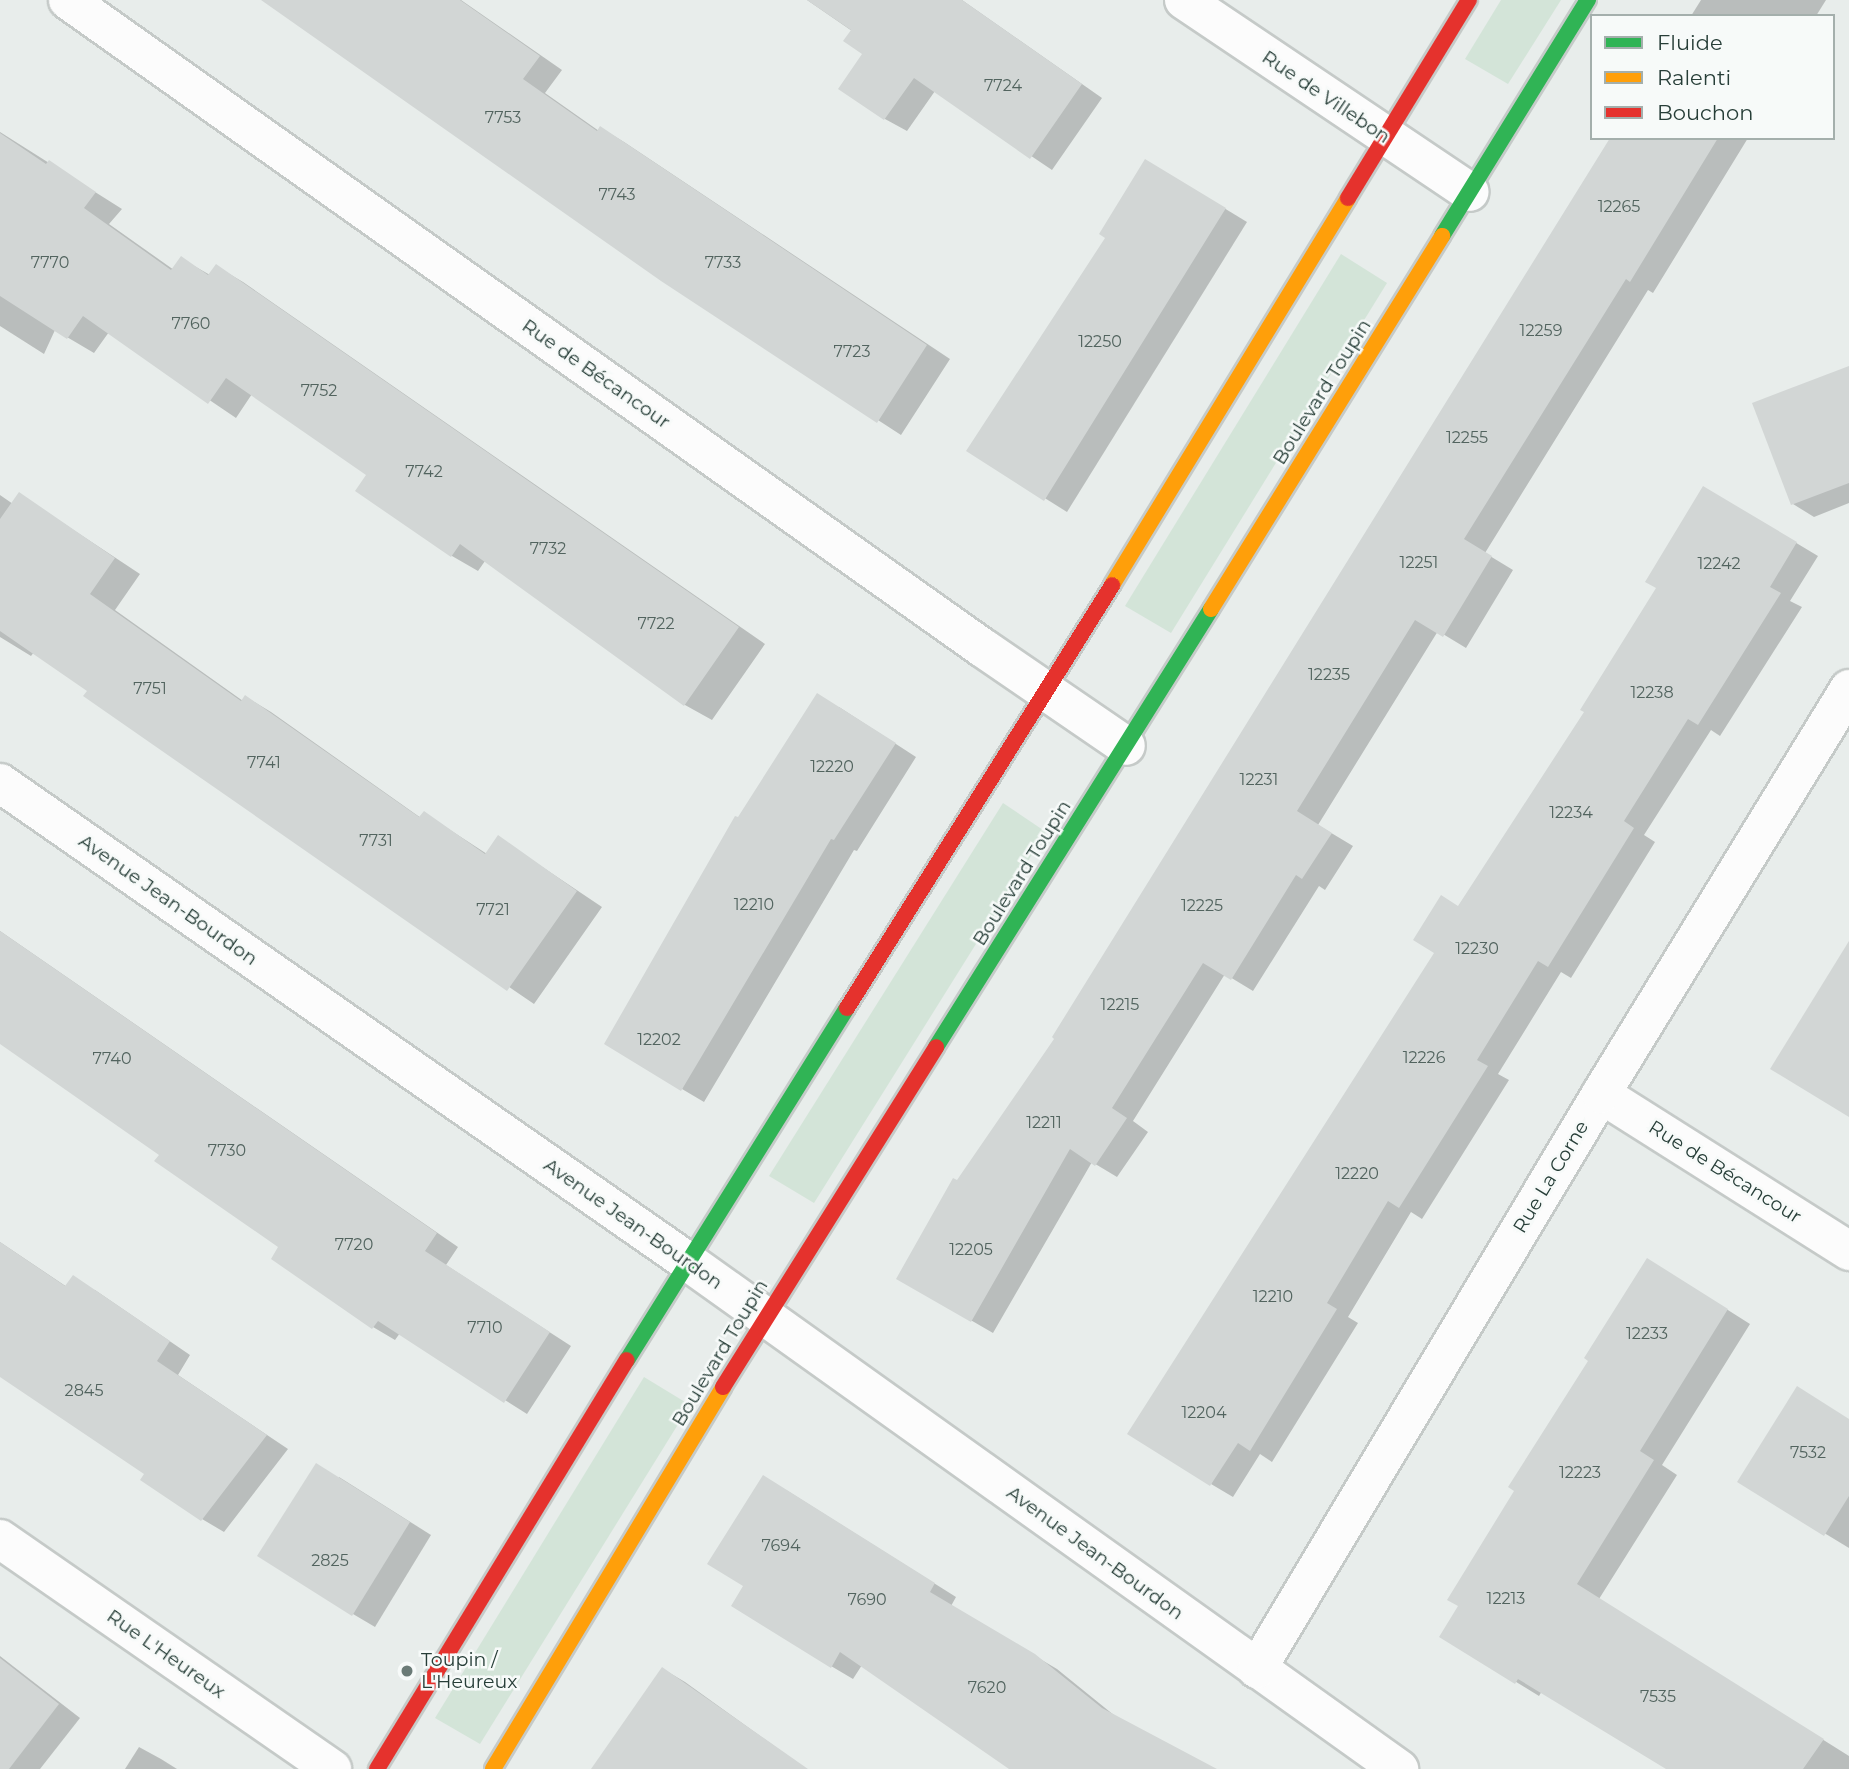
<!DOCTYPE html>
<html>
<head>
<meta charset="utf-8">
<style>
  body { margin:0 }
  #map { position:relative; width:1849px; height:1769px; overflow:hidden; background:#e8edeb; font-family:Montserrat,sans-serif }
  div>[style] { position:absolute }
  .green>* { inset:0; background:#d3e4d8 }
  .shadow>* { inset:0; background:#0003 }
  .building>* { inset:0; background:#d2d6d5 }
  .roads { filter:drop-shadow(2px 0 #c5cac8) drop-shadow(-2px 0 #c5cac8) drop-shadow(0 2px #c5cac8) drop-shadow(0 -2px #c5cac8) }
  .street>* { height:38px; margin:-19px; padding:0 19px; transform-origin:19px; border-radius:19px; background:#fcfcfc }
  .fast>* { height:16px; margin:-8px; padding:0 8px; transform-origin:8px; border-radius:8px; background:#30b455 }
  .slow>* { height:16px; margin:-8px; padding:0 8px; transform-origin:8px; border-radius:8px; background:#ff9f0a }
  .jam>* { height:16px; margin:-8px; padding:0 8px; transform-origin:8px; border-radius:8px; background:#e5322d }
  .dots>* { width:19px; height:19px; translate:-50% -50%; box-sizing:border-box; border:4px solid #f7faf9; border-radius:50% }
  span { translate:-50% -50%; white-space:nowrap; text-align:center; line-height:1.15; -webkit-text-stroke:5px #f7faf9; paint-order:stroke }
  .number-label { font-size:16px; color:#52645f }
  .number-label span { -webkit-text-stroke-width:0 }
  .street-label { font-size:19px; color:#273e38 }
  .poi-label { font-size:19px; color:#273e38 }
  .left { translate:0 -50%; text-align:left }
  .legend { position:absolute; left:1590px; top:14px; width:245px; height:126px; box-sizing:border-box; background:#f7faf9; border:2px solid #a4afac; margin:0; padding:9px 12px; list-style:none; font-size:21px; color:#273e38 }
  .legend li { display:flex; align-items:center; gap:14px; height:35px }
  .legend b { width:35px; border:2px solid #a4afac }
</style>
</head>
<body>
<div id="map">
  <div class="green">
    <div style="clip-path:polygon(1501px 0,1561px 0,1508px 84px,1465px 59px)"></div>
    <div style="clip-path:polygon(1341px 254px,1387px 283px,1171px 633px,1125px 606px)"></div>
    <div style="clip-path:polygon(1003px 803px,1046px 832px,814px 1203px,769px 1176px)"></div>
    <div style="clip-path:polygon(644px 1377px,690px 1405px,480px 1744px,435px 1718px)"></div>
  </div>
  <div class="shadow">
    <div style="clip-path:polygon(263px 0,461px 0,562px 70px,545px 93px,599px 131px,601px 128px,624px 142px,950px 359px,901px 435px,662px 280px)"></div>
    <div style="clip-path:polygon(807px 0,962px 0,1102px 98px,1052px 170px,935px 91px,907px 131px,885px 119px,864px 53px,852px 31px)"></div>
    <div style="clip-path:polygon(1701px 0,1826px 0,1816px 16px,1691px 16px)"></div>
    <div style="clip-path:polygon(0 132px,122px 209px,109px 224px,174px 270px,182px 259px,210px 275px,216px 266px,243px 282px,765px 644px,712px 720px,685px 705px,485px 561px,478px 571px,452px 556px,368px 474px,252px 394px,236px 418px,109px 332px,94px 353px,55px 330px,44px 354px,0 326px)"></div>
    <div style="clip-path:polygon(1614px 138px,1748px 138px,1653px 293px,1648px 290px,1485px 553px,1513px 570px,1466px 648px,1438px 631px,1318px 825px,1353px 846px,1325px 890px,1319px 886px,1253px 991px,1225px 974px,1133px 1121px,1148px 1132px,1117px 1177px,1092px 1162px,993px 1333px,898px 1278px,957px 1182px,1057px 1038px)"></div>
    <div style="clip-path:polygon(1168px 174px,1247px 222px,1067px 512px,968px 450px)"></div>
    <div style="clip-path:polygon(1849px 367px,1849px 503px,1814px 517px,1793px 504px)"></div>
    <div style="clip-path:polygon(19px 494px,140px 574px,115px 610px,243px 701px,246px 697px,271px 712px,421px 818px,424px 813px,487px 854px,499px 838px,602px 907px,534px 1004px,86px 696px,89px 691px,34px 652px,31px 656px,0 637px,0 495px,13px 504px)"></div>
    <div style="clip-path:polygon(1726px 501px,1818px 556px,1790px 601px,1802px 607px,1720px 736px,1711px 730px,1644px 835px,1655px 842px,1571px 978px,1561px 972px,1498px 1074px,1509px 1080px,1422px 1219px,1411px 1212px,1348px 1317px,1358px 1323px,1272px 1462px,1260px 1454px,1233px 1497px,1211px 1484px,1458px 907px)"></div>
    <div style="clip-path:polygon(839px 707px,916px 757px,857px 851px,854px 850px,704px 1102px,682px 1089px,738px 820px)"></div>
    <div style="clip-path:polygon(0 931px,458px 1247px,446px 1265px,571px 1346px,527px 1414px,400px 1333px,395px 1340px,373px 1327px,273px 1258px,281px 1247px,161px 1154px,0 1042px)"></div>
    <div style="clip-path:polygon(0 1242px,67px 1287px,95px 1290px,190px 1355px,178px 1375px,288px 1449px,224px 1532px,202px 1519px,146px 1473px,0 1375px)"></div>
    <div style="clip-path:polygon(1671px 1274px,1750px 1324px,1662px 1465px,1677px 1475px,1599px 1599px,1849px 1756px,1849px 1769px,1669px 1769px,1542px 1691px,1539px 1696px,1441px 1636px)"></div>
    <div style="clip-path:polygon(1849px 1419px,1849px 1548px,1740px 1482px)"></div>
    <div style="clip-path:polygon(339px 1477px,431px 1535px,375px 1627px,353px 1614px)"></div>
    <div style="clip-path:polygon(786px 1490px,956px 1597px,951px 1606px,1057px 1669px,1120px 1720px,1202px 1769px,1012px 1769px,862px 1665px,853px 1679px,831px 1666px,746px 1586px)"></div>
    <div style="clip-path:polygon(0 1656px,80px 1718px,40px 1769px,0 1769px)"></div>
    <div style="clip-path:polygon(663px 1669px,685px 1682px,806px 1769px,601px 1769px)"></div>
    <div style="clip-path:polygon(139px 1747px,161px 1759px,177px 1769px,125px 1769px)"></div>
  </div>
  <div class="building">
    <div style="clip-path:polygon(261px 0,460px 0,540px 56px,523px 79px,597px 131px,600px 126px,927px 345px,877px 423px,661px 281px)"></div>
    <div style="clip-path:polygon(807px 0,962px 0,1082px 84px,1030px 159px,914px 78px,884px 120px,838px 89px,862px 54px,843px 41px,851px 30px)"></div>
    <div style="clip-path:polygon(0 133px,46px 164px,49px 160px,96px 192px,84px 208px,171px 270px,181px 256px,208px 275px,216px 264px,739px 627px,684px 706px,460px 544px,451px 557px,355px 491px,366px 475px,226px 378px,208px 404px,83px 316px,67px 339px,0 296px)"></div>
    <div style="clip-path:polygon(1610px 138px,1718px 138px,1630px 282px,1626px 279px,1464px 539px,1492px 556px,1443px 637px,1415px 620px,1297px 811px,1332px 833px,1302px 879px,1296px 875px,1231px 980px,1203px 963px,1112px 1108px,1127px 1118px,1095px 1166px,1070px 1149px,971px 1322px,896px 1279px,953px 1178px,957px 1180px,1054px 1039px,1052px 1037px)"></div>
    <div style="clip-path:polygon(1145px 159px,1226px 208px,1044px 501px,966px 451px,1105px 238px,1099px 234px)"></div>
    <div style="clip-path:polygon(1849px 366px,1849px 483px,1791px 505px,1752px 403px)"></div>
    <div style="clip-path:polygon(1703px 486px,1797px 542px,1770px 587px,1781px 593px,1698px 725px,1688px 719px,1624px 821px,1634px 828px,1548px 967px,1538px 961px,1477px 1060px,1488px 1066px,1399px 1208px,1388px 1201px,1327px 1303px,1337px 1309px,1250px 1451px,1238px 1443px,1210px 1486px,1127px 1434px,1434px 953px,1413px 940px,1441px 895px,1458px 906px,1584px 712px,1580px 710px,1656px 588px,1645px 582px)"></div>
    <div style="clip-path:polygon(19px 492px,115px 558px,90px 594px,241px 701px,245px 695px,419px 817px,424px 811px,485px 854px,498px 835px,577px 891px,507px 991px,83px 696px,87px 691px,0 631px,0 519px)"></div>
    <div style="clip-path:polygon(817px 693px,896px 743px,834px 840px,831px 839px,681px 1091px,604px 1044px,735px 816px,738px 817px)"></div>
    <div style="clip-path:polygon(0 931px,437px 1233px,425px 1251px,550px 1332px,504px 1403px,378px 1321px,372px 1329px,271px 1259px,278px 1247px,154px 1161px,159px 1155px,0 1044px)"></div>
    <div style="clip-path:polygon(1849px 941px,1849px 1117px,1770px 1069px)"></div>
    <div style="clip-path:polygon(0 1242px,65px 1286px,73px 1275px,170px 1341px,157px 1361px,267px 1435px,201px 1521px,140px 1480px,144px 1474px,0 1377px)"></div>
    <div style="clip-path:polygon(1647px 1258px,1728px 1309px,1640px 1451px,1654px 1460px,1577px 1584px,1824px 1739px,1803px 1769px,1666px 1769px,1518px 1679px,1515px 1684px,1439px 1637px,1458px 1606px,1447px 1600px,1514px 1491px,1508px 1487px,1588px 1361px,1584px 1358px)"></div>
    <div style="clip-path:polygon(1797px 1386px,1849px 1419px,1849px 1496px,1824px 1536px,1737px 1482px)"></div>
    <div style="clip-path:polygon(316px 1463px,410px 1522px,352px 1616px,257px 1556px)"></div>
    <div style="clip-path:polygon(763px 1475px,935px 1583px,930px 1592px,1035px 1654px,1102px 1708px,1217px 1769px,1009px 1769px,840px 1652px,831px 1668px,731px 1606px,743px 1586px,707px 1564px)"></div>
    <div style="clip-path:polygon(0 1658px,59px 1704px,9px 1769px,0 1769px)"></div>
    <div style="clip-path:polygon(662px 1667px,808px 1769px,591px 1769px)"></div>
  </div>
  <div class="roads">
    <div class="street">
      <div style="left:68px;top:0;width:1121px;rotate:35.31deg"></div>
      <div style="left:983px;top:648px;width:173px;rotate:34.4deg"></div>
      <div style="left:1184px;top:0;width:344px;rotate:33.9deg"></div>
      <div style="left:0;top:783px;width:837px;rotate:34.83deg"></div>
      <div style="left:687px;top:1261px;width:875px;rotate:35.51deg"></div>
      <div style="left:1601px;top:1094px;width:294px;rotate:32.3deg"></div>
      <div style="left:0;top:1539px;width:404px;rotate:34.7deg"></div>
      <div style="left:1257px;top:1669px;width:670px;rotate:-59.11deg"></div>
      <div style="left:1601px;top:1094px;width:475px;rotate:-58.5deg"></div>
    </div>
    <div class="fast">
      <div style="left:1442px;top:236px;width:278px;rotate:-58.3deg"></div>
      <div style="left:936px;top:1047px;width:517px;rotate:-57.88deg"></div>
      <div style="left:627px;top:1360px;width:415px;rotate:-58deg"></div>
    </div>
    <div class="slow">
      <div style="left:1112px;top:585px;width:453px;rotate:-58.6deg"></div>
      <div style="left:1211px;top:609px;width:439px;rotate:-58.2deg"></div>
      <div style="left:493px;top:1769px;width:446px;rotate:-58.9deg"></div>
    </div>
    <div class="jam">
      <div style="left:1348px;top:198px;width:232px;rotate:-58.6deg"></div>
      <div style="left:847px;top:1008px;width:499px;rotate:-57.9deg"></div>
      <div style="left:723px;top:1387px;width:401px;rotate:-57.9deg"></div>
      <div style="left:377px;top:1769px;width:479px;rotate:-58.6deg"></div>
    </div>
  </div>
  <div class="dots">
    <div style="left:407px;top:1671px;background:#6b7b77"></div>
  </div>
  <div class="number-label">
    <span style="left:1003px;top:86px">7724</span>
    <span style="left:503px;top:118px">7753</span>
    <span style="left:617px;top:195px">7743</span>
    <span style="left:1619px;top:207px">12265</span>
    <span style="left:50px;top:263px">7770</span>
    <span style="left:723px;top:263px">7733</span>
    <span style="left:191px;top:324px">7760</span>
    <span style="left:1541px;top:331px">12259</span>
    <span style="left:1100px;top:342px">12250</span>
    <span style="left:852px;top:352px">7723</span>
    <span style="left:319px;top:391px">7752</span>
    <span style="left:1467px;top:438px">12255</span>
    <span style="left:424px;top:472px">7742</span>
    <span style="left:548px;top:549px">7732</span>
    <span style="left:1419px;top:563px">12251</span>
    <span style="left:1719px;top:564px">12242</span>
    <span style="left:656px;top:624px">7722</span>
    <span style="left:1329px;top:675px">12235</span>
    <span style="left:150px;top:689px">7751</span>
    <span style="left:1652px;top:693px">12238</span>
    <span style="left:264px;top:763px">7741</span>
    <span style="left:832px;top:767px">12220</span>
    <span style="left:1259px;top:780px">12231</span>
    <span style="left:1571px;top:813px">12234</span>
    <span style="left:376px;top:841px">7731</span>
    <span style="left:754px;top:905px">12210</span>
    <span style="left:1202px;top:906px">12225</span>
    <span style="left:493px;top:910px">7721</span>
    <span style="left:1477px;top:949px">12230</span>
    <span style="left:1120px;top:1005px">12215</span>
    <span style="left:659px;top:1040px">12202</span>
    <span style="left:1424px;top:1058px">12226</span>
    <span style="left:112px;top:1059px">7740</span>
    <span style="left:1044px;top:1123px">12211</span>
    <span style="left:227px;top:1151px">7730</span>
    <span style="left:1357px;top:1174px">12220</span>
    <span style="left:354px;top:1245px">7720</span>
    <span style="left:971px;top:1250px">12205</span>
    <span style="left:1273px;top:1297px">12210</span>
    <span style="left:485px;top:1328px">7710</span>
    <span style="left:1647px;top:1334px">12233</span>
    <span style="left:84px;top:1391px">2845</span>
    <span style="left:1204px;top:1413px">12204</span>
    <span style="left:1808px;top:1453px">7532</span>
    <span style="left:1580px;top:1473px">12223</span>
    <span style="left:781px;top:1546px">7694</span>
    <span style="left:330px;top:1561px">2825</span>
    <span style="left:1506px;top:1599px">12213</span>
    <span style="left:867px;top:1600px">7690</span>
    <span style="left:987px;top:1688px">7620</span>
    <span style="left:1658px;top:1697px">7535</span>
  </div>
  <div class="street-label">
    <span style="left:1326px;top:97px;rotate:34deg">Rue de Villebon</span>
    <span style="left:596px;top:374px;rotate:35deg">Rue de Bécancour</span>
    <span style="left:1322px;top:392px;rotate:-58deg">Boulevard Toupin</span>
    <span style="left:1022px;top:873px;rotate:-58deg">Boulevard Toupin</span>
    <span style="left:168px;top:900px;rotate:35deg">Avenue Jean-Bourdon</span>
    <span style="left:1725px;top:1172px;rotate:32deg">Rue de Bécancour</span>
    <span style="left:1551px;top:1177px;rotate:-59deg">Rue La Corne</span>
    <span style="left:633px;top:1224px;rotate:35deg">Avenue Jean-Bourdon</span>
    <span style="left:720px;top:1353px;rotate:-59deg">Boulevard Toupin</span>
    <span style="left:1095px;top:1553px;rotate:36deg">Avenue Jean-Bourdon</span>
    <span style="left:166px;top:1654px;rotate:35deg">Rue L'Heureux</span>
  </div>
  <div class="poi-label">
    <span class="left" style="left:421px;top:1671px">Toupin /<br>L'Heureux</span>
  </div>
  <ul class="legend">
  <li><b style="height:9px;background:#30b455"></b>Fluide</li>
  <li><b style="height:9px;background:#ff9f0a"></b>Ralenti</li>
  <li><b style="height:9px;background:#e5322d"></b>Bouchon</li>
  </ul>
</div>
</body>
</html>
